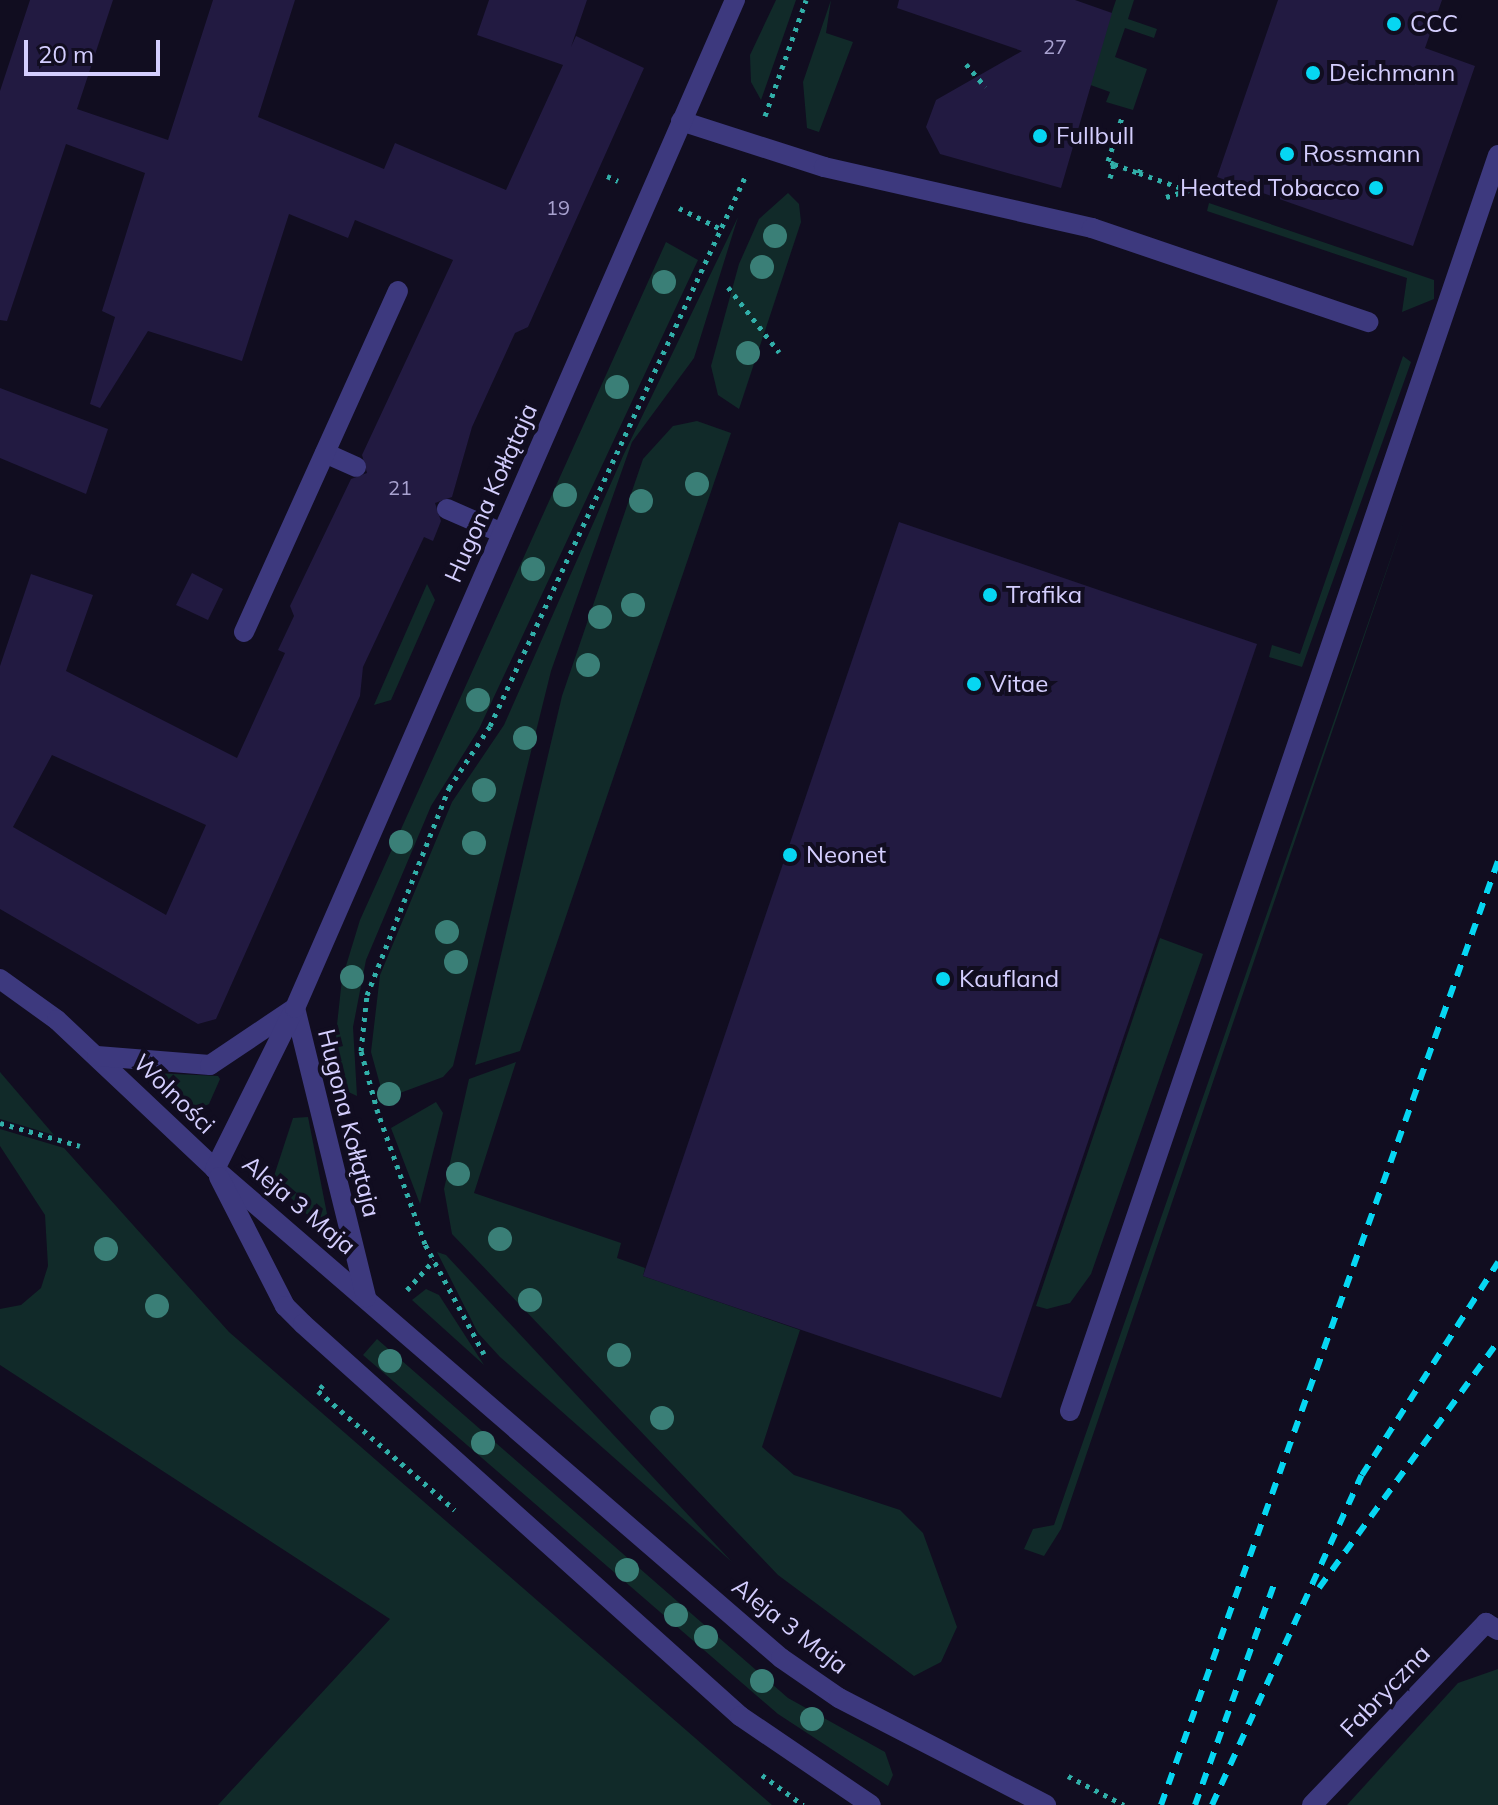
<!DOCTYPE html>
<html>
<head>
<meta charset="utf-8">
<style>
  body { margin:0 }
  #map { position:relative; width:1498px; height:1805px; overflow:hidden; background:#110d20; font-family:Mulish,sans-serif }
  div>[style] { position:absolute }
  .green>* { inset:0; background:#112a29 }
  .building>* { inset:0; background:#221a41 }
  .path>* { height:5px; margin-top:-2.5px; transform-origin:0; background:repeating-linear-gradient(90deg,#31afa9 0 4px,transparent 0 10px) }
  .service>* { height:20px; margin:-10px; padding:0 10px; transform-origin:10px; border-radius:10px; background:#3d397e }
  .minor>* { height:20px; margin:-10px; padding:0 10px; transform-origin:10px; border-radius:10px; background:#3d397e }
  .tertiary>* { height:20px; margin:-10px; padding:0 10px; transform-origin:10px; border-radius:10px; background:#3d397e }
  .rail>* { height:6px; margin-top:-3px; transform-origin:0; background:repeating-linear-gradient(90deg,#06d6f2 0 12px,transparent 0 22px) }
  .trees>* { width:24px; height:24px; margin:-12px; border-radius:50%; background:#3a7f77 }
  .dots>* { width:22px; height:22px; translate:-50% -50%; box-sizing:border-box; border:4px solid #110d20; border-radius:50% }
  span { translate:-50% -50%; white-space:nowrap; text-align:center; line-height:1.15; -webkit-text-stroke:8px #110d20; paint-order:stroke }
  .number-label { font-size:20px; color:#a8a1cf }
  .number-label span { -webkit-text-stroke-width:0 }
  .poi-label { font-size:24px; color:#d4cefe }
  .left { translate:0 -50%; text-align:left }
  .right { translate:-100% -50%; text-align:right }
  .street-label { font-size:24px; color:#d4cefe }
  .scale { position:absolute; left:24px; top:40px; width:136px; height:36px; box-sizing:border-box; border:4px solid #d4cefe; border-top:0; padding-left:10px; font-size:24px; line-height:28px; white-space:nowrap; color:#d4cefe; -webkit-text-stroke:6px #110d20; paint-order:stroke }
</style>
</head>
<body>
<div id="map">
  <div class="green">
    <div style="clip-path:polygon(776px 0,796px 0,761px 100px,751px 82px,750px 55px)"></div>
    <div style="clip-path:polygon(831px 0,826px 33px,853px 42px,819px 132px,807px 128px,803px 82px)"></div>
    <div style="clip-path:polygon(1116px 0,1134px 0,1128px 19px,1157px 29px,1154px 38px,1125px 28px,1115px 57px,1147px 69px,1133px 110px,1106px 102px,1110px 92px,1035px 65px,1091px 74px)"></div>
    <div style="clip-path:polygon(788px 193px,799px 204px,801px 222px,739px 409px,718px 395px,711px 366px,739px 264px,759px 219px)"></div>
    <div style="clip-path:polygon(1209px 203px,1434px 280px,1434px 299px,1402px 312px,1407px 278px,1207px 211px)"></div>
    <div style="clip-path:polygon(738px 217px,694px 358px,632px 442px,551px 671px,453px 1066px,443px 1077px,384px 1099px,371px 1052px,380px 975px,452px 802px,504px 725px,623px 456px)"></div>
    <div style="clip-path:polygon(666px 242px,698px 260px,479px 729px,431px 806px,366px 960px,353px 1027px,357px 1096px,340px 1088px,336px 1034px,342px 979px,360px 920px)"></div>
    <div style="clip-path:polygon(1403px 356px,1411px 362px,1302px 667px,1269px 657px,1272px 645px,1300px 654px)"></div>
    <div style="clip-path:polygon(697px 421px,731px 433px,520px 1051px,475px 1065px,562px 696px,643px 459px,673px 426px)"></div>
    <div style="clip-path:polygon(1405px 517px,1061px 1529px,1044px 1556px,1024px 1549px,1033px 1529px,1054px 1525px)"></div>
    <div style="clip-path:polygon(427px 584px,435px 600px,391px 700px,374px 705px)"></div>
    <div style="clip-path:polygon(1160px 938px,1203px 954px,1091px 1274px,1070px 1303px,1047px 1309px,1036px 1306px)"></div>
    <div style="clip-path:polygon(516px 1062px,474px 1193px,621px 1243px,617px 1258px,645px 1268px,643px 1276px,800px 1330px,762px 1447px,794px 1475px,900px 1510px,923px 1533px,957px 1627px,941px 1662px,914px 1676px,778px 1575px,452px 1234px,444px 1189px,469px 1079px)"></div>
    <div style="clip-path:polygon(0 1072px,54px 1135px,0 1119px)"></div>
    <div style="clip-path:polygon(154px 1073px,218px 1076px,220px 1079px,209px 1104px,197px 1110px)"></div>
    <div style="clip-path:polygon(436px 1102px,443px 1113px,420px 1204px,391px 1128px)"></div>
    <div style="clip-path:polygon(308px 1117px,327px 1214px,316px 1224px,273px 1179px,293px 1118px)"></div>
    <div style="clip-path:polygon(0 1129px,64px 1148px,229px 1332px,772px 1805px,218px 1805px,390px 1619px,0 1365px,0 1309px,21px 1305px,41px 1288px,48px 1266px,45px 1215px,0 1146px)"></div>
    <div style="clip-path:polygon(437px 1252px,446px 1255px,732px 1562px,500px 1357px,478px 1333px)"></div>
    <div style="clip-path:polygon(426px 1289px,439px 1295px,484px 1365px,412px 1300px)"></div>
    <div style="clip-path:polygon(377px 1339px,788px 1698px,885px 1752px,893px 1775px,888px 1786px,778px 1714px,363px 1355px)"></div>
    <div style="clip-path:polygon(1498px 1669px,1498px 1805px,1347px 1805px,1458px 1683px)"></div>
  </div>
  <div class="building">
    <div style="clip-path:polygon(evenodd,30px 0,113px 0,77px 109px,168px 140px,213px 0,295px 0,258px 117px,384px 169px,395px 143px,506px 190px,563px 65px,477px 35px,489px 0,587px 0,571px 47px,576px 36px,644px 68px,528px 327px,515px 333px,472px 427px,452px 497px,435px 503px,441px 521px,433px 541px,424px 537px,363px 667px,360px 696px,216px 1019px,198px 1024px,0 909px,0 666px,31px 574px,93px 595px,66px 671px,237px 758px,285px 653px,278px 650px,294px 616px,290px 606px,351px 479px,367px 473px,362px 455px,453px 260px,355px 220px,348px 238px,289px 214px,242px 361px,148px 331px,100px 408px,90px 404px,115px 317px,102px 311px,145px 173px,66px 144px,7px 321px,0 320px,0 91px,30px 0,52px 755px,206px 825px,166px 915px,13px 827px,52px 755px)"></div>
    <div style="clip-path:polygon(899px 0,1075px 0,1112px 13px,1061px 188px,940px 154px,926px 127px,936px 100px,1022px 51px,897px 8px)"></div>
    <div style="clip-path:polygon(1278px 0,1442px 0,1425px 48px,1475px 66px,1413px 246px,1217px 177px)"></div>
    <div style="clip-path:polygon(0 388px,108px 429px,86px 494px,0 458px)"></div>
    <div style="clip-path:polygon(899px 522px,1257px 644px,1001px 1398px,643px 1276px)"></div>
    <div style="clip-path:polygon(192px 573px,223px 589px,208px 620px,176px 605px)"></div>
  </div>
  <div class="path">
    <div style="left:966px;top:64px;width:30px;rotate:50deg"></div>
    <div style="left:765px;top:116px;width:123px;rotate:-70.5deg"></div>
    <div style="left:1114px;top:164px;width:7px;rotate:-153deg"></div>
    <div style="left:1108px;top:161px;width:46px;rotate:-72.3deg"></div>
    <div style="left:1139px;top:173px;width:48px;rotate:19.6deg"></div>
    <div style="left:607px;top:176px;width:12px;rotate:24deg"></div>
    <div style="left:1110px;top:178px;width:15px;rotate:-74deg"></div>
    <div style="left:1114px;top:164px;width:27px;rotate:20deg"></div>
    <div style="left:1139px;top:173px;width:9px;rotate:-72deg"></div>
    <div style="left:1166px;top:197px;width:31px;rotate:-17deg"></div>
    <div style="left:679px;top:208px;width:47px;rotate:26.6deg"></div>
    <div style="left:728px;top:287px;width:83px;rotate:51.9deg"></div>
    <div style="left:0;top:1123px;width:83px;rotate:16deg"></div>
    <div style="left:407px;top:1290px;width:40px;rotate:-48deg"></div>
    <div style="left:484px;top:1354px;width:125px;rotate:-118.2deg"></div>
    <div style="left:425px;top:1244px;width:139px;rotate:-109.7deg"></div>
    <div style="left:378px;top:1113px;width:64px;rotate:-105.3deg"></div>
    <div style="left:361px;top:1051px;width:56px;rotate:-83.9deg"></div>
    <div style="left:367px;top:995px;width:223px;rotate:-68.4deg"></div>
    <div style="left:449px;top:788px;width:74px;rotate:-56.5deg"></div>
    <div style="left:490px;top:726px;width:608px;rotate:-65.08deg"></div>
    <div style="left:323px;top:1385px;width:8px;rotate:130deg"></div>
    <div style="left:318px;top:1391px;width:181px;rotate:41deg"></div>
    <div style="left:762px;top:1775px;width:51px;rotate:36.2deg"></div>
    <div style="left:1068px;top:1776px;width:63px;rotate:27.4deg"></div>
  </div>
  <div class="service">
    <div style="left:681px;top:121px;width:150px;rotate:17.8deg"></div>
    <div style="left:824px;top:167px;width:275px;rotate:12.8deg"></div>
    <div style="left:1092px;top:228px;width:292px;rotate:18.8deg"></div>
    <div style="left:325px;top:453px;width:34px;rotate:24deg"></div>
    <div style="left:447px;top:509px;width:60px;rotate:23.6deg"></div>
    <div style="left:244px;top:632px;width:374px;rotate:-65.7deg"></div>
    <div style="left:1070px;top:1411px;width:1327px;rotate:-71.18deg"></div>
  </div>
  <div class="minor">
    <div style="left:1312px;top:1805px;width:252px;rotate:-46.3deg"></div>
    <div style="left:1486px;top:1623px;width:14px;rotate:30deg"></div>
  </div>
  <div class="tertiary">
    <div style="left:0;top:979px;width:70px;rotate:35.7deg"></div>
    <div style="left:57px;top:1020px;width:217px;rotate:43.3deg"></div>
    <div style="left:215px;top:1169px;width:748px;rotate:40.83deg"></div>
    <div style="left:781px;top:1658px;width:70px;rotate:34.6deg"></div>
    <div style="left:839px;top:1698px;width:233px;rotate:27.3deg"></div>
    <div style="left:295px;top:1008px;width:298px;rotate:76.2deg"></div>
    <div style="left:97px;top:1056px;width:113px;rotate:4.6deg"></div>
    <div style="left:210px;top:1065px;width:99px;rotate:-33.9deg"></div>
    <div style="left:215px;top:1169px;width:180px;rotate:-63.6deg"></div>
    <div style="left:295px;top:1008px;width:1100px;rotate:-66.42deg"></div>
    <div style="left:219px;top:1177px;width:145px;rotate:62.9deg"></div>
    <div style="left:285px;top:1306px;width:25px;rotate:45deg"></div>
    <div style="left:303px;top:1324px;width:587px;rotate:41.89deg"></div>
    <div style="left:740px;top:1716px;width:158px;rotate:34.2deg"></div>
  </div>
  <div class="rail">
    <div style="left:1319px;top:1588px;width:304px;rotate:-54deg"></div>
    <div style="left:1161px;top:1805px;width:1002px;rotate:-70.35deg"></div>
    <div style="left:1195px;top:1805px;width:237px;rotate:-70.3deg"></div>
    <div style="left:1212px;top:1805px;width:362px;rotate:-65.6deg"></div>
    <div style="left:1362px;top:1475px;width:253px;rotate:-57.4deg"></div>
  </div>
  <div class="trees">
    <div style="left:775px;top:236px"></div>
    <div style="left:762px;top:267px"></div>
    <div style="left:664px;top:282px"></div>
    <div style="left:748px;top:353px"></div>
    <div style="left:617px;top:387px"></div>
    <div style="left:697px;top:484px"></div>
    <div style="left:565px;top:495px"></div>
    <div style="left:641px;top:501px"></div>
    <div style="left:533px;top:569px"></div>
    <div style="left:633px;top:605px"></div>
    <div style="left:600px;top:617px"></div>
    <div style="left:588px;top:665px"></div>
    <div style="left:478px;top:700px"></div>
    <div style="left:525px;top:738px"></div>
    <div style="left:484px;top:790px"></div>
    <div style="left:401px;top:842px"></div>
    <div style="left:474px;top:843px"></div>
    <div style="left:447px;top:932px"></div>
    <div style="left:456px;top:962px"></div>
    <div style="left:352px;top:977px"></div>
    <div style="left:389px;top:1094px"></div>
    <div style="left:458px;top:1174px"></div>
    <div style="left:500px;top:1239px"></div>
    <div style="left:106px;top:1249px"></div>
    <div style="left:530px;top:1300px"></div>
    <div style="left:157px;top:1306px"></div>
    <div style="left:619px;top:1355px"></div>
    <div style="left:390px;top:1361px"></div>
    <div style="left:662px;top:1418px"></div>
    <div style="left:483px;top:1443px"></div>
    <div style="left:627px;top:1570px"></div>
    <div style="left:676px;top:1615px"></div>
    <div style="left:706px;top:1637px"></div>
    <div style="left:762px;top:1681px"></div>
    <div style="left:812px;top:1719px"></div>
  </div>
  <div class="dots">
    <div style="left:1394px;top:24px;background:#06d6f2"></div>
    <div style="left:1313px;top:73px;background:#06d6f2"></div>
    <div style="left:1040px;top:136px;background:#06d6f2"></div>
    <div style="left:1287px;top:154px;background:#06d6f2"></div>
    <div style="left:1376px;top:188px;background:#06d6f2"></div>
    <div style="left:990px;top:595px;background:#06d6f2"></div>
    <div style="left:974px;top:684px;background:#06d6f2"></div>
    <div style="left:790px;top:855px;background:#06d6f2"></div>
    <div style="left:943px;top:979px;background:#06d6f2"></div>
  </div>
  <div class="number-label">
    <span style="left:1055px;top:46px">27</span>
    <span style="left:558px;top:207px">19</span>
    <span style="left:400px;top:487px">21</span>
  </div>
  <div class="poi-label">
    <span class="left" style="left:1410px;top:24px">CCC</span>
    <span class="left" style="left:1329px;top:73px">Deichmann</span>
    <span class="left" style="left:1056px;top:136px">Fullbull</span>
    <span class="left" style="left:1303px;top:154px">Rossmann</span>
    <span class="right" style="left:1360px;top:188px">Heated Tobacco</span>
    <span class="left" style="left:1006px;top:595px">Trafika</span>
    <span class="left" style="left:990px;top:684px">Vitae</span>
    <span class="left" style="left:806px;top:855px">Neonet</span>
    <span class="left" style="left:959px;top:979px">Kaufland</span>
  </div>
  <div class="street-label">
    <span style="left:491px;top:493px;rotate:-66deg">Hugona Kołłątaja</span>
    <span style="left:174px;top:1094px;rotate:44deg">Wolności</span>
    <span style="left:349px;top:1123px;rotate:76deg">Hugona Kołłątaja</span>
    <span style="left:299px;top:1205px;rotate:40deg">Aleja 3 Maja</span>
    <span style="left:790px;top:1626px;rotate:38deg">Aleja 3 Maja</span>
    <span style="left:1385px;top:1691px;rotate:-46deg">Fabryczna</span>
  </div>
  <div class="scale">20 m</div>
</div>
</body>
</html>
